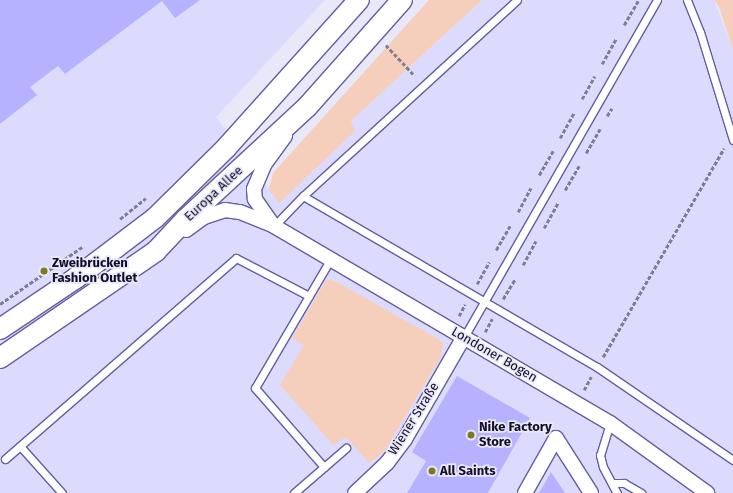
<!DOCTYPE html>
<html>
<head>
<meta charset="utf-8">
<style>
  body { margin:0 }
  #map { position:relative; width:733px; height:493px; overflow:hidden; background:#e8e8f8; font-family:"Fira Sans",sans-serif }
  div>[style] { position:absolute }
  .built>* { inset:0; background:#dcdbfd }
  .green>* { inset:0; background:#f6cebc }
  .building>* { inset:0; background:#b7b2fe }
  .path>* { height:2.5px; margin-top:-1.25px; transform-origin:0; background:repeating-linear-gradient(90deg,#7f7d93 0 4px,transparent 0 6px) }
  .roads { filter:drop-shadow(1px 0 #655da3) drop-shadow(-1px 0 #655da3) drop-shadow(0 1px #655da3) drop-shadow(0 -1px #655da3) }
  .lane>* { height:7px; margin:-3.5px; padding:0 3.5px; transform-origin:3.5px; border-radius:3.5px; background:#fff }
  .street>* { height:14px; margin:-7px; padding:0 7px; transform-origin:7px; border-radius:7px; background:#fff }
  .secondary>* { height:20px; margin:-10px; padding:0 10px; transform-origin:10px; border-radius:10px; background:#fff }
  .dots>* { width:11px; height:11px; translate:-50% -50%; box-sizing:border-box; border:2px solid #e8e8f8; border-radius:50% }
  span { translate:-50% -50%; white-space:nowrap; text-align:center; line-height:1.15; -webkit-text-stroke:3.5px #e8e8f8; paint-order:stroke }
  .street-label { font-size:13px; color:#120d29 }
  .poi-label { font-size:13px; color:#120d29; font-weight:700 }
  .left { translate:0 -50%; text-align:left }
</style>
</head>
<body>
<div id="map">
  <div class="built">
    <div style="clip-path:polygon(0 0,325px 0,216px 117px,279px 202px,354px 131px,351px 121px,482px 0,714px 0,733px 50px,733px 493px,0 493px)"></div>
  </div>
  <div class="green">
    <div style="clip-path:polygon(429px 0,482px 0,351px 121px,355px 131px,279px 203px,269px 189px,273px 173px)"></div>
    <div style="clip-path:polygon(714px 0,733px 0,733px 50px,719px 7px)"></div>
    <div style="clip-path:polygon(327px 279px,337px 282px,443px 342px,441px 357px,384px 452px,369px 463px,346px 437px,333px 445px,280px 385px,304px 345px,292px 338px)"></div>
  </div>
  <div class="building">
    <div style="clip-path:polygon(0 0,200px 0,175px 18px,162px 1px,65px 74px,58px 66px,30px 87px,37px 95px,0 124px)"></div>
    <div style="clip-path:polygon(457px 376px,530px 418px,488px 493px,407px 493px,426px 461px,412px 452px)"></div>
    <div style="clip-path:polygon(551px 472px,565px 493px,539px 493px)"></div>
  </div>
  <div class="path">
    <div style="left:624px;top:25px;width:28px;rotate:-60deg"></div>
    <div style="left:386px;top:45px;width:42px;rotate:46.9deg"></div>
    <div style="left:602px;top:64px;width:29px;rotate:-61deg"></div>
    <div style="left:582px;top:99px;width:26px;rotate:-61deg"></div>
    <div style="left:607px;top:116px;width:9px;rotate:-58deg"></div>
    <div style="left:560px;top:138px;width:29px;rotate:-61deg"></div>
    <div style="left:586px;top:153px;width:28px;rotate:-60deg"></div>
    <div style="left:539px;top:175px;width:28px;rotate:-60deg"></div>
    <div style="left:565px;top:190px;width:28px;rotate:-60deg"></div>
    <div style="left:518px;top:212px;width:27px;rotate:-62deg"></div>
    <div style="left:120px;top:219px;width:33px;rotate:-39deg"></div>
    <div style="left:544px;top:228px;width:29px;rotate:-61deg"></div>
    <div style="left:496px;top:250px;width:28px;rotate:-60deg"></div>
    <div style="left:523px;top:265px;width:27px;rotate:-62deg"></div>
    <div style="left:477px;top:284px;width:25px;rotate:-61deg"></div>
    <div style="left:503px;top:299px;width:23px;rotate:-59deg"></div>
    <div style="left:0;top:304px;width:100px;rotate:-34.8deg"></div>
    <div style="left:459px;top:316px;width:13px;rotate:-63deg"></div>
    <div style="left:485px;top:332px;width:15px;rotate:-62deg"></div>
    <div style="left:603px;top:357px;width:241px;rotate:-59.9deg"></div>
    <div style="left:584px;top:390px;width:15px;rotate:-62deg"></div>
  </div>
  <div class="roads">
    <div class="lane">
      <div style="left:687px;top:0;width:35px;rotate:68deg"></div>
      <div style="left:700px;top:32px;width:113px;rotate:73deg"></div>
      <div style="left:303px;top:196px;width:340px;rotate:30.2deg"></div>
      <div style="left:597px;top:367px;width:165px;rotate:34.4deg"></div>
      <div style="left:274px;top:226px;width:42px;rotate:-46deg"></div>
      <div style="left:303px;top:196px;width:290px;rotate:-42.5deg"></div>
      <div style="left:464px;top:337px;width:388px;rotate:-60.2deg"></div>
      <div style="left:610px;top:423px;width:34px;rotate:107deg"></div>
      <div style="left:600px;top:455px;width:12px;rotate:76deg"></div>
      <div style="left:603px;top:467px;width:30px;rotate:62deg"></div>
      <div style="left:20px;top:446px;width:63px;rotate:48.2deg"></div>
      <div style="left:5px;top:459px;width:306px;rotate:-41deg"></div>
      <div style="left:236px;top:258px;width:82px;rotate:27.5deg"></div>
      <div style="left:324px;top:467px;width:105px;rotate:-131.1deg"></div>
      <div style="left:255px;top:388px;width:148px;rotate:-59.6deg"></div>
      <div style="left:612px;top:483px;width:12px"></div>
      <div style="left:624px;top:483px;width:20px;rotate:30deg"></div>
      <div style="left:294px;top:493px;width:69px;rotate:-40.9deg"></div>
    </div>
    <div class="street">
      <div style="left:273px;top:225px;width:32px;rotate:-125deg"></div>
      <div style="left:255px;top:199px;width:10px;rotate:-96deg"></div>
      <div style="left:254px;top:189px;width:26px;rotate:-67deg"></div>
      <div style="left:264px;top:165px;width:36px;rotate:-54deg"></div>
      <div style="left:186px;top:230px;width:22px;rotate:-36deg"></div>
      <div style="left:204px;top:217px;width:22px;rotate:-18deg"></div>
      <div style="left:225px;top:210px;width:15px;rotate:8deg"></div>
      <div style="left:240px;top:212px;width:37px;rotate:22deg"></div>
      <div style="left:274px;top:226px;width:389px;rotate:30.4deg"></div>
      <div style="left:610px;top:423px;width:120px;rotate:35.8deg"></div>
      <div style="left:355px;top:493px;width:44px;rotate:-43.2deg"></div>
      <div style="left:387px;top:463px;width:30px;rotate:-53deg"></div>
      <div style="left:405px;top:439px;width:118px;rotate:-60deg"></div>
      <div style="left:525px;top:493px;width:63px;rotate:-60.6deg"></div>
      <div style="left:556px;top:438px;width:65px;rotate:57.5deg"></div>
    </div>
    <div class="secondary">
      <div style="left:0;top:329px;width:92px;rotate:-33.9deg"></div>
      <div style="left:76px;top:278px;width:99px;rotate:-37.2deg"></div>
      <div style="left:155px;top:218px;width:100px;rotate:-44.6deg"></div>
      <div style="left:226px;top:148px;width:199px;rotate:-48.1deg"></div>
      <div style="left:0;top:358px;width:189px;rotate:-34.4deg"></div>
      <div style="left:156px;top:251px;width:44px;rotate:-46.8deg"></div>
      <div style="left:186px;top:219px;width:165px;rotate:-42.8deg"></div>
      <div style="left:307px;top:107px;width:143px;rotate:-48.4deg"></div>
    </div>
  </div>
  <div class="dots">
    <div style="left:44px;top:271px;background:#7d7920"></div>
    <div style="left:471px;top:435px;background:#7d7920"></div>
    <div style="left:432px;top:471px;background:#7d7920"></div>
  </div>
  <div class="street-label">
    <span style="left:214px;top:194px;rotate:-43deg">Europa Allee</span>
    <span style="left:494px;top:355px;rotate:30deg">Londoner Bogen</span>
    <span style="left:414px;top:419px;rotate:-58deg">Wiener Straße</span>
  </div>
  <div class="poi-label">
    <span class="left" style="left:52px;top:271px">Zweibrücken<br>Fashion Outlet</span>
    <span class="left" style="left:479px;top:435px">Nike Factory<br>Store</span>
    <span class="left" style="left:440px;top:471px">All Saints</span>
  </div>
</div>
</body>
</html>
